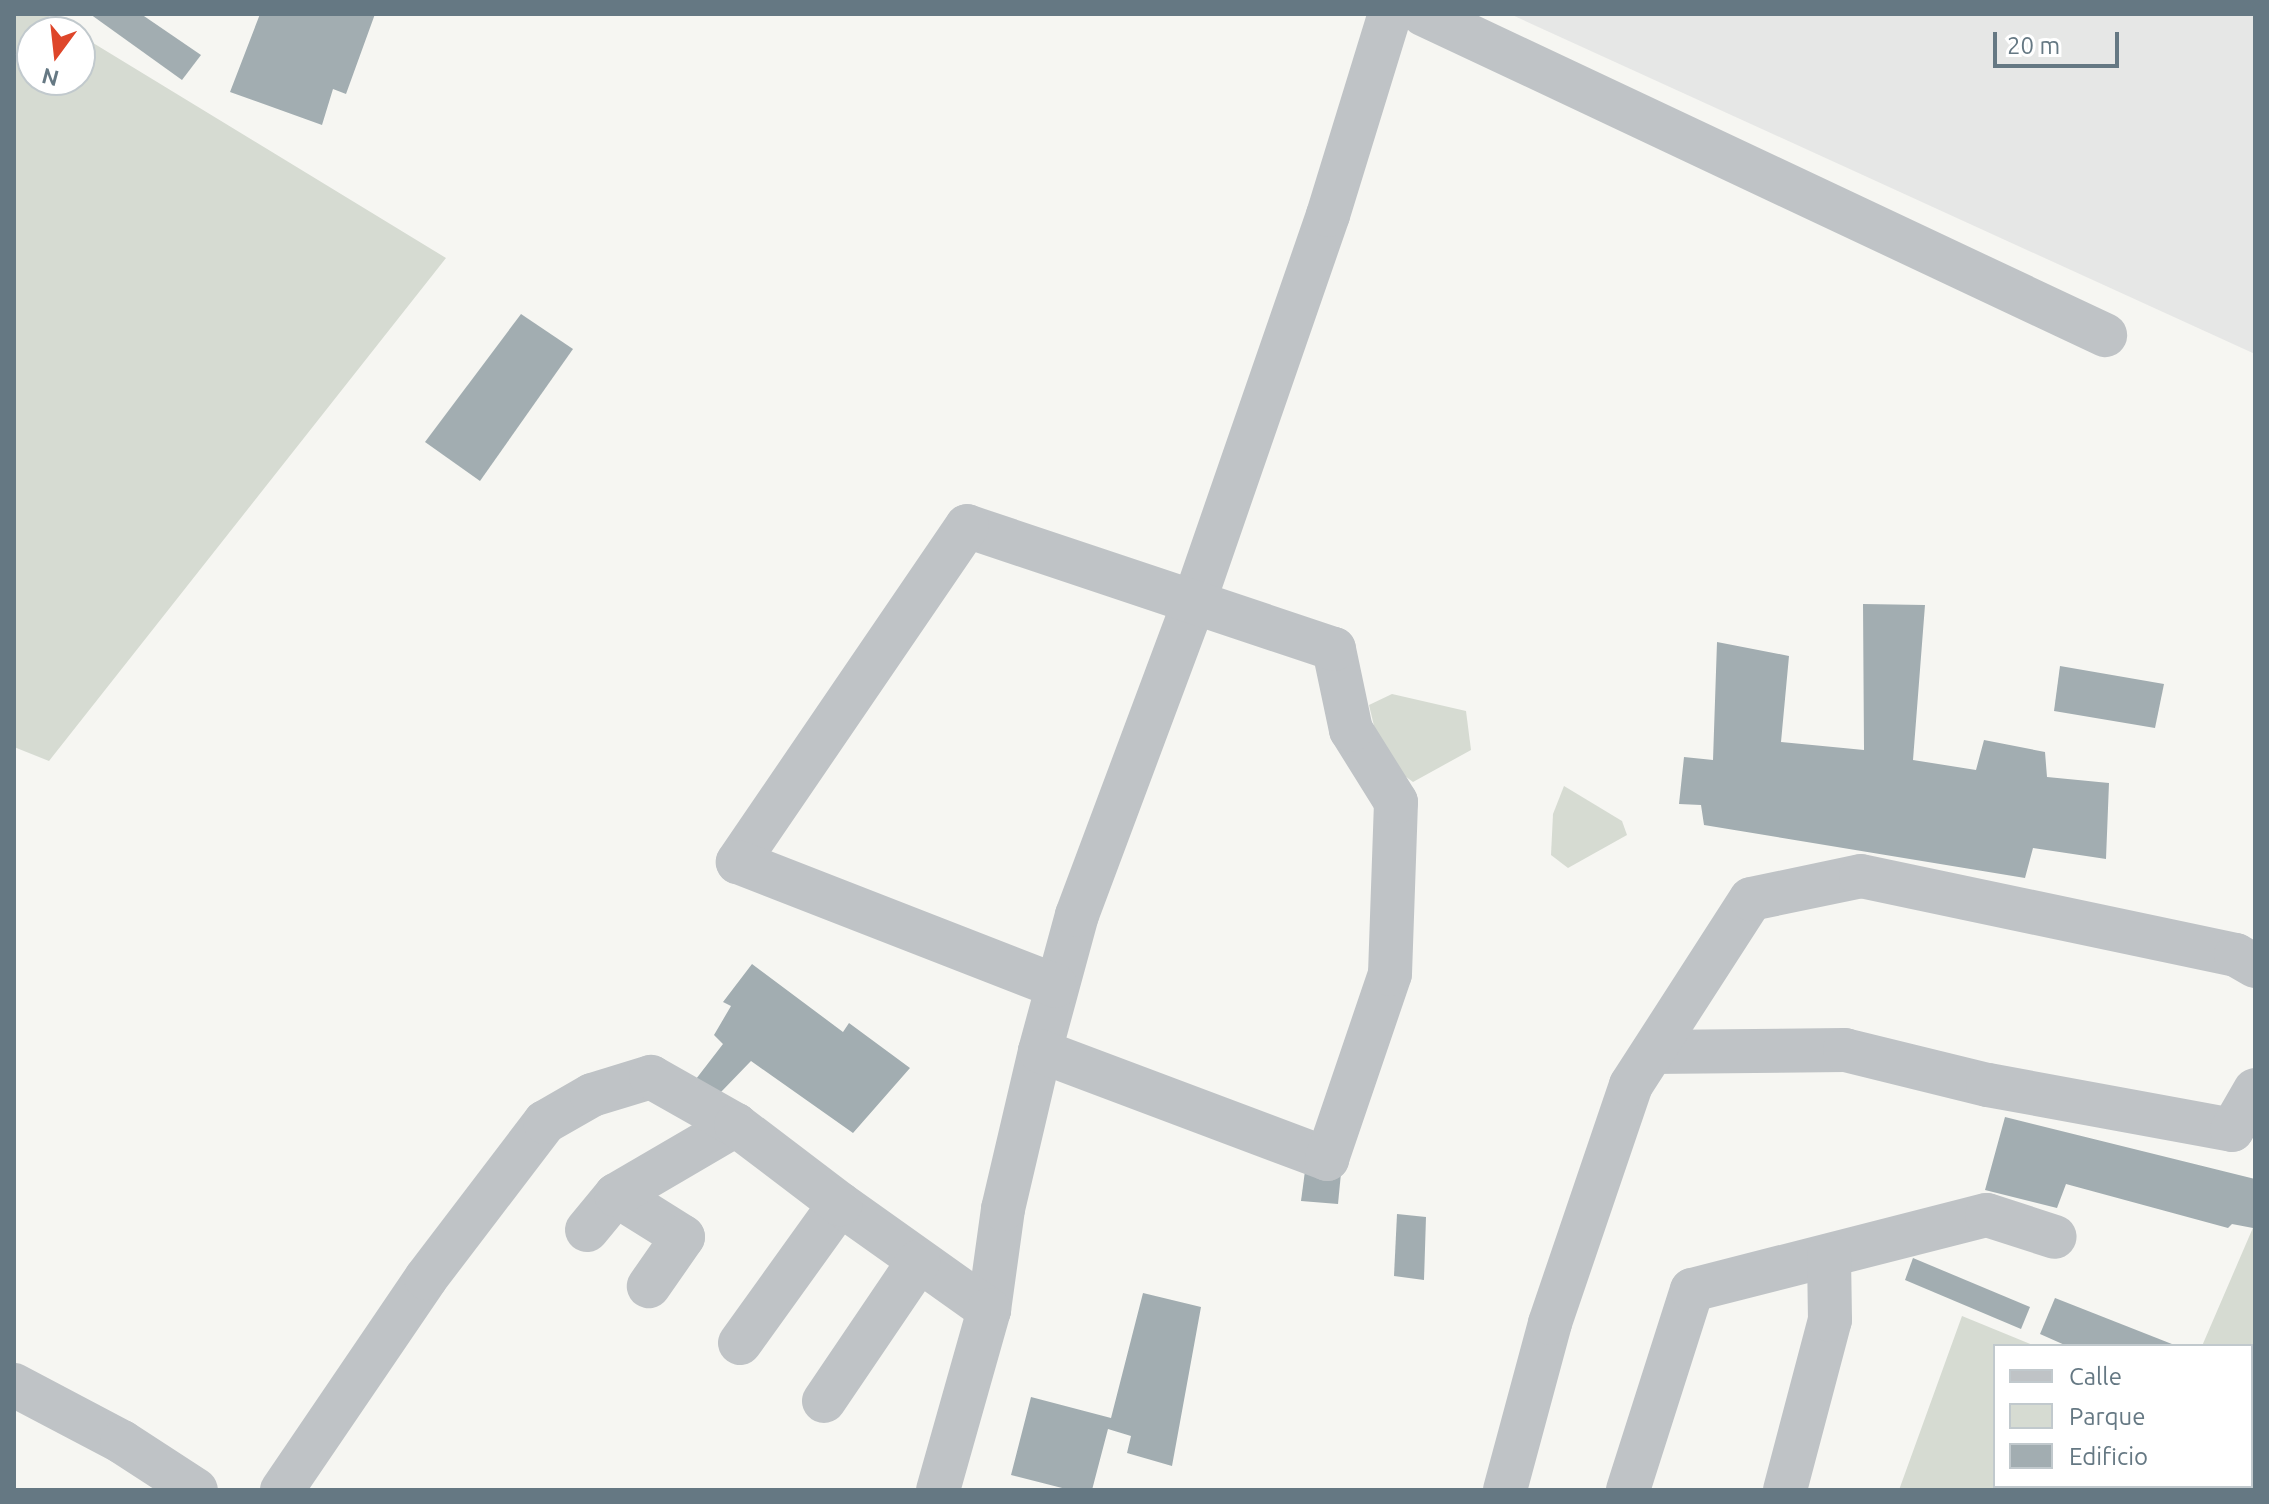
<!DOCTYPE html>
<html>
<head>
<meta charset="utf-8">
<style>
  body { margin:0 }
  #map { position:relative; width:2269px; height:1504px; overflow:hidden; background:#f6f6f2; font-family:Ubuntu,sans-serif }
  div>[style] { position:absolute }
  .built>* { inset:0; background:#e6e7e6 }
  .green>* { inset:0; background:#d6dbd2 }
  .building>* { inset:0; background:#a2adb1 }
  .minor>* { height:44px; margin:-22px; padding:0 22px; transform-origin:22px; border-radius:22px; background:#bfc3c6 }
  span { translate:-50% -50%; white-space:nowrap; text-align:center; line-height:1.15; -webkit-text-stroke:8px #fff; paint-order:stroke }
  .frame { position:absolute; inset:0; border:16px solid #657883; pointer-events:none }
  .legend { position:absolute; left:1993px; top:1344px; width:260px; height:144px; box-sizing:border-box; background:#fff; border:2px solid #c1c9cd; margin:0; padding:10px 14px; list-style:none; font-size:24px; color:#657883 }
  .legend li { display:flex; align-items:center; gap:16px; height:40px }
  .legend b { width:40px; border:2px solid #c1c9cd }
  .north { position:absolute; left:16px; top:16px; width:80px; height:80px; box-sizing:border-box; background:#fff; border:2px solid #c1c9cd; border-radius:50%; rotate:195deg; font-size:22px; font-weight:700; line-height:32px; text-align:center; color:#657883 }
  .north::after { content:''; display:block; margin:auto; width:28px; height:36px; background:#de462a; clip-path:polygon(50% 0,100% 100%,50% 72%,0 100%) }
  .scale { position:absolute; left:1993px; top:32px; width:126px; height:36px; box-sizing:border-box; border:4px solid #657883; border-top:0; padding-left:10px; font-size:24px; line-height:28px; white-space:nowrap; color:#657883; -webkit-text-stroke:6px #fff; paint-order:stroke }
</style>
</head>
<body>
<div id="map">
  <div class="built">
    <div style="clip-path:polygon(1510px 14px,2255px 14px,2255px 354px)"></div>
  </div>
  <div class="green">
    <div style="clip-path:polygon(14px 14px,45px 14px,75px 32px,32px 32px,32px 80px,80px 80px,80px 35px,446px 258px,49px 761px,14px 747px)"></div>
    <div style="clip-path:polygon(1392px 694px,1466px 711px,1471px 750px,1413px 782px,1382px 759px,1369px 705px)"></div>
    <div style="clip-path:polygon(1564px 786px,1622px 821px,1627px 835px,1568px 868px,1551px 855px,1553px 814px)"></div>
    <div style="clip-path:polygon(2255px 1223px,2255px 1490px,1899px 1490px,1962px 1316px,2035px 1346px,1995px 1346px,1995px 1486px,2251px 1486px,2251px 1346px,2202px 1346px)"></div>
  </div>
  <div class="building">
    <div style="clip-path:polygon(90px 14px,141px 14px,201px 55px,182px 80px)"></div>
    <div style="clip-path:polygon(260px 14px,375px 14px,346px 94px,333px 89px,322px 125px,230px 92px)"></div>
    <div style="clip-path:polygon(521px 314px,573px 349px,480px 481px,425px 442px)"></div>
    <div style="clip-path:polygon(1863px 604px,1925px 605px,1913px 760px,1976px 770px,1984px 740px,2045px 752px,2047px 777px,2109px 783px,2106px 859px,2033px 848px,2025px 878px,1704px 825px,1701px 805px,1679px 804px,1684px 757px,1713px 760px,1717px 642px,1789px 656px,1781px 742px,1864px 750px)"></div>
    <div style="clip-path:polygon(2060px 666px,2164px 684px,2155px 728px,2054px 711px)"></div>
    <div style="clip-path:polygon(752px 964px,843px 1032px,849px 1023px,910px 1068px,853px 1133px,751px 1061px,720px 1093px,696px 1079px,723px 1044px,714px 1035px,731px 1006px,723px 1002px)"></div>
    <div style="clip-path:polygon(2005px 1117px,2255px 1179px,2255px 1222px,2253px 1228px,2232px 1224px,2228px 1228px,2066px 1184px,2057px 1208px,1985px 1190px)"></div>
    <div style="clip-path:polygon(1305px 1171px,1341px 1173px,1338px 1204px,1301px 1201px)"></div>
    <div style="clip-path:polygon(1397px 1214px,1426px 1217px,1424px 1280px,1394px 1276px)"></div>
    <div style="clip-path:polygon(1913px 1258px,2030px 1307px,2021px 1329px,1905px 1280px)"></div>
    <div style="clip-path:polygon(1143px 1293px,1201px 1307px,1172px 1466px,1127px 1453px,1131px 1436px,1108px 1429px,1092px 1490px,1070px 1490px,1011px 1475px,1031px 1397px,1111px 1418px)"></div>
    <div style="clip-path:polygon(2055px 1298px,2177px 1346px,2067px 1346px,2040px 1334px)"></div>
  </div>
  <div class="minor">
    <div style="left:1423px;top:14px;width:754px;rotate:25.21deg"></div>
    <div style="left:1040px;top:1051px;width:141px;rotate:-74.8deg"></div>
    <div style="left:1077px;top:915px;width:334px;rotate:-69.5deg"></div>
    <div style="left:1194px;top:602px;width:410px;rotate:-70.9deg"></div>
    <div style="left:1328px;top:215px;width:210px;rotate:-72.9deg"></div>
    <div style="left:1653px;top:1052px;width:192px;rotate:-0.6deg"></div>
    <div style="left:1845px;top:1050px;width:147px;rotate:13.8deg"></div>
    <div style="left:1988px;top:1085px;width:248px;rotate:10.4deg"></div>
    <div style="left:2232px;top:1130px;width:46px;rotate:-60.1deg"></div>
    <div style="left:616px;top:1195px;width:79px;rotate:32.1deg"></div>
    <div style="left:683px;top:1237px;width:60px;rotate:124.8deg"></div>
    <div style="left:587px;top:1230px;width:45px;rotate:-50.4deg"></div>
    <div style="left:616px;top:1195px;width:139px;rotate:-30.3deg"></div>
    <div style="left:989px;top:1310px;width:102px;rotate:-82.1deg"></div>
    <div style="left:1003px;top:1209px;width:162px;rotate:-76.8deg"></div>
    <div style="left:1040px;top:1051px;width:307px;rotate:20.6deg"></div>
    <div style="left:1327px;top:1159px;width:195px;rotate:-71.2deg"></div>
    <div style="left:1390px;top:974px;width:172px;rotate:-88deg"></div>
    <div style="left:1396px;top:802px;width:85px;rotate:-122deg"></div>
    <div style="left:1351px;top:730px;width:83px;rotate:-101.9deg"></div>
    <div style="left:1334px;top:649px;width:387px;rotate:-161.5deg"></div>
    <div style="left:967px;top:526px;width:407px;rotate:124.3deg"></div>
    <div style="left:738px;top:862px;width:341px;rotate:21.3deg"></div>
    <div style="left:740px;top:1343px;width:171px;rotate:-54.3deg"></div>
    <div style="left:840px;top:1204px;width:183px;rotate:35.4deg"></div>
    <div style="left:989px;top:1310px;width:187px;rotate:105.8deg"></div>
    <div style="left:14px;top:1385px;width:122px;rotate:27.8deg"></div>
    <div style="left:122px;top:1442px;width:88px;rotate:33deg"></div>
    <div style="left:824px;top:1401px;width:168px;rotate:-55.9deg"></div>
    <div style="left:282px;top:1490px;width:256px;rotate:-55.8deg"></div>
    <div style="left:426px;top:1278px;width:196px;rotate:-52.7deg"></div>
    <div style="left:545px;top:1122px;width:54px;rotate:-29.9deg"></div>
    <div style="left:592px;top:1095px;width:62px;rotate:-17deg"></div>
    <div style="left:651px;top:1077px;width:98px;rotate:29.5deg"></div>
    <div style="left:736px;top:1125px;width:131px;rotate:37.2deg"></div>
    <div style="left:1505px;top:1490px;width:173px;rotate:-74.9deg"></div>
    <div style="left:1550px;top:1323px;width:251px;rotate:-71.2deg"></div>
    <div style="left:1631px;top:1085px;width:221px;rotate:-57.2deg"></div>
    <div style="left:1751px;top:899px;width:112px;rotate:-11.8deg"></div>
    <div style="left:1861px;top:876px;width:383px;rotate:11.9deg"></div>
    <div style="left:2236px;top:955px;width:22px;rotate:30deg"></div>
    <div style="left:1628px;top:1490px;width:210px;rotate:-72.3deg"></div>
    <div style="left:1692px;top:1290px;width:304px;rotate:-14.3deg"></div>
    <div style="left:1987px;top:1215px;width:71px;rotate:17.9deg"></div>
    <div style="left:1785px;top:1490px;width:176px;rotate:-75.2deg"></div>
    <div style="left:1830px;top:1320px;width:64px;rotate:-90.9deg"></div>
  </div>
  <div class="frame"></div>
  <ul class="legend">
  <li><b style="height:10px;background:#bfc3c6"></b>Calle</li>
  <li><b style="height:22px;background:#d6dbd2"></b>Parque</li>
  <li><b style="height:22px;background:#a2adb1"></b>Edificio</li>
  </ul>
  <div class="north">N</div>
  <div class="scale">20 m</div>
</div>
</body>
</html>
